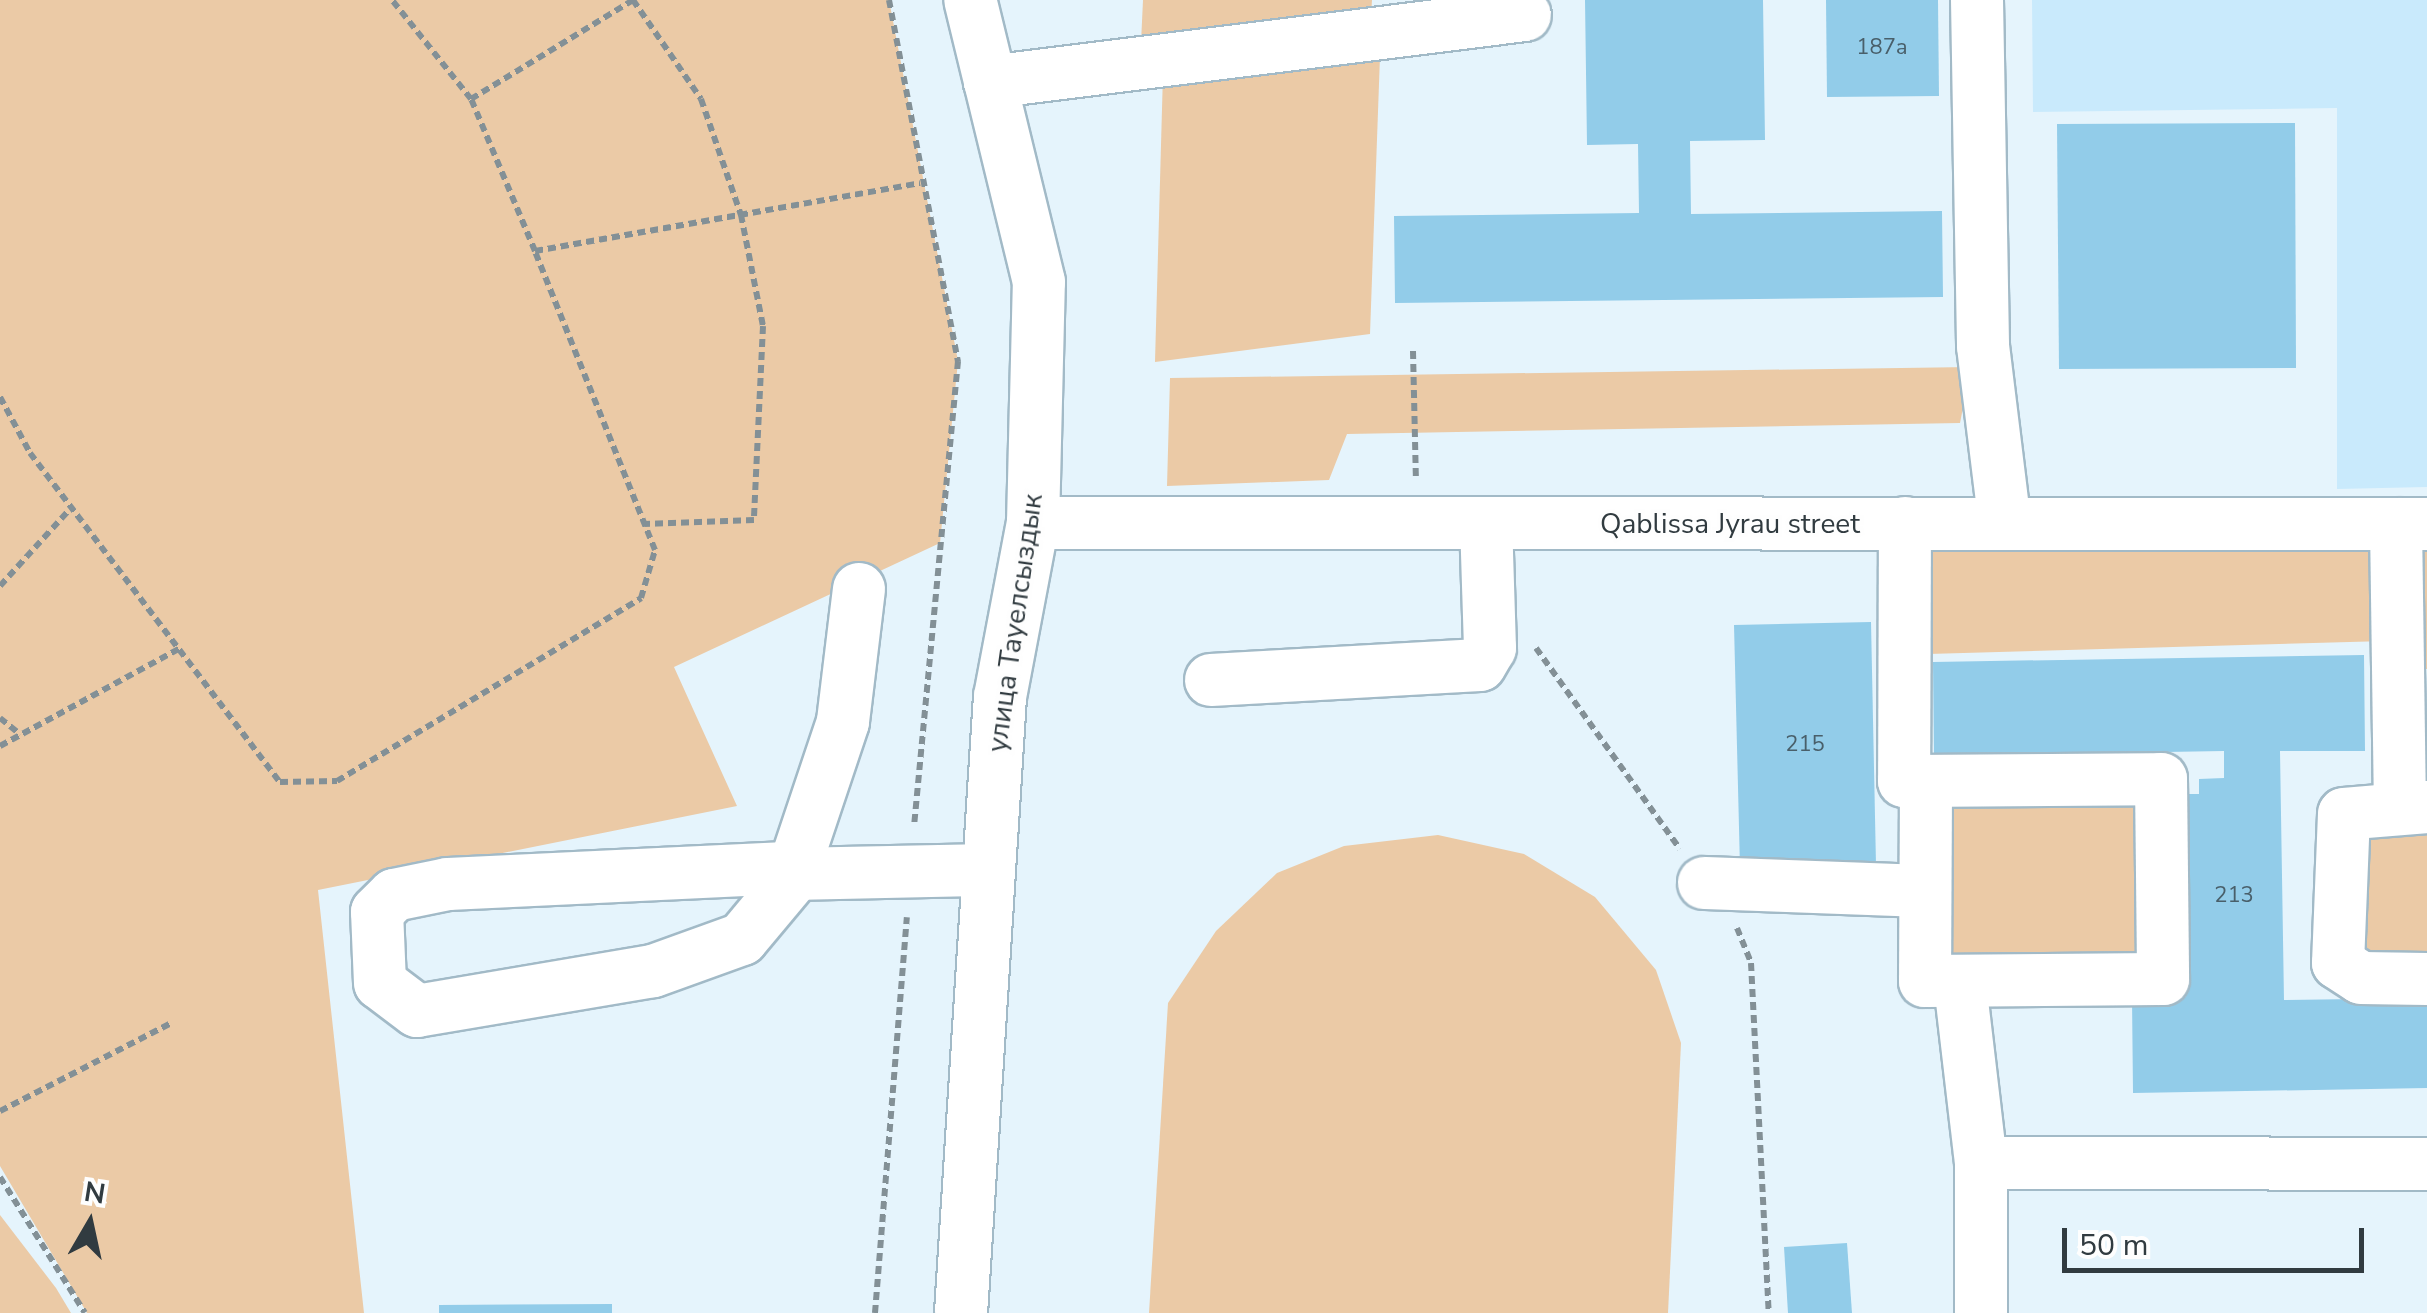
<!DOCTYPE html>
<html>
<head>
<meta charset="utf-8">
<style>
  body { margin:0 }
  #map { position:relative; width:2427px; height:1313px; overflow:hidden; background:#e5f4fc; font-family:"Nunito Sans",sans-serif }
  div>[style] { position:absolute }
  .built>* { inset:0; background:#c9eafc }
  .green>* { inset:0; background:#ebcaa6 }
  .building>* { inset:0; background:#92cce9 }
  .path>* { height:6px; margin-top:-3px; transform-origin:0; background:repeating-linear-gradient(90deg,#839096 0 8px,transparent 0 13px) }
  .roads { filter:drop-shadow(2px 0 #a2bac7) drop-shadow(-2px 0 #a2bac7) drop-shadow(0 2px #a2bac7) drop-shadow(0 -2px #a2bac7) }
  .minor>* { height:52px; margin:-26px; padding:0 26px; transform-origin:26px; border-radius:26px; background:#fff }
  span { translate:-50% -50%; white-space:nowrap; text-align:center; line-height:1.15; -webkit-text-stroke:8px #fefefe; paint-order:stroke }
  .number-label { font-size:22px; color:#495f6a }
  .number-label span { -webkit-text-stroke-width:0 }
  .street-label { font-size:28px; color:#313b40 }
  .north { position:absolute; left:40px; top:1173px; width:100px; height:100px; -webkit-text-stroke:8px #fefefe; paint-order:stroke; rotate:9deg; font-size:28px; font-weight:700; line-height:40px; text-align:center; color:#313b40 }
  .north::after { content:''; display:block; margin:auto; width:35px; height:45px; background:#313b40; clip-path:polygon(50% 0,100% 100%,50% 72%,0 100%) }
  .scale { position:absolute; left:2062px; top:1228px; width:302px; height:45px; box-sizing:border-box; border:5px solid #313b40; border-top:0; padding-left:12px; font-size:30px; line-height:35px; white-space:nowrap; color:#313b40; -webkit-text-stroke:8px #fefefe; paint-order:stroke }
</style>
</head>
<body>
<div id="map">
  <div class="built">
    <div style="clip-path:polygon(2032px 0,2427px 0,2427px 487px,2337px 489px,2337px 108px,2033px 112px)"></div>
  </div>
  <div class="green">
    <div style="clip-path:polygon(0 0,889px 0,958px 361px,940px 543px,674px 667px,737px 806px,318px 890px,364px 1313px,87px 1313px,0 1166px)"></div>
    <div style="clip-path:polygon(1143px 0,1372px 0,1371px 17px,1141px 43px)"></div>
    <div style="clip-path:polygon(1380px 56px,1370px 334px,1155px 362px,1163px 73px)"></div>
    <div style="clip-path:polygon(1971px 367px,1960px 423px,1347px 434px,1329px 480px,1167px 486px,1170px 378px)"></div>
    <div style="clip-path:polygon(1884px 547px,2427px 550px,2427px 669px,2389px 669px,2386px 641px,1893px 655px)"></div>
    <div style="clip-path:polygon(2144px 792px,2149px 965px,1939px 963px,1937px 797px)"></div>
    <div style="clip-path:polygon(2347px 826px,2427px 826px,2427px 968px,2347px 968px)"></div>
    <div style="clip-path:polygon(1438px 835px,1524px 854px,1595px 897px,1656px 970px,1681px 1043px,1668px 1313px,1149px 1313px,1168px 1003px,1216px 931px,1277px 873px,1344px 846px)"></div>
    <div style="clip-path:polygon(0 1215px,56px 1288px,71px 1313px,0 1313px)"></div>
  </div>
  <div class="building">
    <div style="clip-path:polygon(1585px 0,1763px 0,1765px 140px,1690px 141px,1691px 214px,1942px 211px,1943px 297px,1395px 303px,1394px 216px,1639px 213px,1638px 144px,1587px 145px)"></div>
    <div style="clip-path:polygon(1826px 0,1938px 0,1939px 96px,1827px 97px)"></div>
    <div style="clip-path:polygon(2295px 123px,2296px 368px,2059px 369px,2057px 124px)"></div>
    <div style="clip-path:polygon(1871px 622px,1876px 865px,1740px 868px,1734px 625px)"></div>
    <div style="clip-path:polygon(2364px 655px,2365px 751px,2280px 751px,2284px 1000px,2427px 998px,2427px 1088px,2133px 1093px,2132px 998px,2186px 997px,2183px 794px,2199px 794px,2199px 779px,2224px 778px,2224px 751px,1934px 756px,1933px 662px)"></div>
    <div style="clip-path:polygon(1847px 1243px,1852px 1313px,1788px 1313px,1784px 1247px)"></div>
    <div style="clip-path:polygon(612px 1304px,612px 1313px,439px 1313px,439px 1305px)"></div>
  </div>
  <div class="path">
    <div style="left:633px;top:0;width:120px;rotate:55.5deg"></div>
    <div style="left:701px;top:99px;width:123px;rotate:71deg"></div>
    <div style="left:741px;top:215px;width:113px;rotate:78.8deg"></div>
    <div style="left:763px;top:326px;width:194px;rotate:92.7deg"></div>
    <div style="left:754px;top:520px;width:110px;rotate:177.9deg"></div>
    <div style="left:889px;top:0;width:368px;rotate:79.2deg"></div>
    <div style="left:958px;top:361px;width:466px;rotate:95.4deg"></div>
    <div style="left:471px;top:99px;width:190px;rotate:-31.4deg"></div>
    <div style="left:535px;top:251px;width:391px;rotate:-10deg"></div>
    <div style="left:1413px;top:351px;width:129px;rotate:88.7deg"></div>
    <div style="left:0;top:397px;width:64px;rotate:61.8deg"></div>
    <div style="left:30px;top:453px;width:413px;rotate:52.8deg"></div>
    <div style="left:280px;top:782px;width:57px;rotate:-1deg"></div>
    <div style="left:337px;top:781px;width:355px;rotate:-31deg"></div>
    <div style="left:641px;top:598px;width:50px;rotate:-73.7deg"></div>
    <div style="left:655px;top:550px;width:322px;rotate:-111.9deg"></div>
    <div style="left:535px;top:251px;width:165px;rotate:-112.8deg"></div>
    <div style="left:471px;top:99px;width:127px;rotate:-128.6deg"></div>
    <div style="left:0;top:586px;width:105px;rotate:-47.7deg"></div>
    <div style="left:1536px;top:648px;width:247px;rotate:54.4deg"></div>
    <div style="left:0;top:718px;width:26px;rotate:39deg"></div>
    <div style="left:0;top:746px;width:204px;rotate:-28.5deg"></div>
    <div style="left:1737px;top:928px;width:38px;rotate:68deg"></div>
    <div style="left:1751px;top:963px;width:350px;rotate:87.1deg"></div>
    <div style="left:0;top:1111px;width:192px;rotate:-27.2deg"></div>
    <div style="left:0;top:1177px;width:160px;rotate:58deg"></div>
    <div style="left:875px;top:1313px;width:397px;rotate:-85.4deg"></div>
  </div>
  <div class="roads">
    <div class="minor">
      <div style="left:1977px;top:0;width:346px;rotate:89deg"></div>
      <div style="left:1983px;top:346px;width:179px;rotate:83deg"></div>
      <div style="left:990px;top:82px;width:539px;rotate:-7.14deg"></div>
      <div style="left:1033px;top:523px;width:1394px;rotate:0.04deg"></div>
      <div style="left:1905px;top:523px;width:258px;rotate:90.2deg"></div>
      <div style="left:1904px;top:781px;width:257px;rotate:-0.4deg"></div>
      <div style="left:2161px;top:779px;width:200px;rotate:89.4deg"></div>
      <div style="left:2163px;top:979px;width:238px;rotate:179.5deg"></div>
      <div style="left:1925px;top:981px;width:199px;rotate:-89.7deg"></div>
      <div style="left:2396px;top:524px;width:283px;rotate:89.2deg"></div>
      <div style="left:859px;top:589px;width:134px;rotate:96.9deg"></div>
      <div style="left:843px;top:722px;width:160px;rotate:108.5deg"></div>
      <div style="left:792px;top:874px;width:197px;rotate:-1.2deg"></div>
      <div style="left:1211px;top:680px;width:269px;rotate:-3.2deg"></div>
      <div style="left:1480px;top:665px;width:20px;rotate:-60deg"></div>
      <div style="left:1490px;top:648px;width:124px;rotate:-91.8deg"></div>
      <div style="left:2427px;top:807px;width:83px;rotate:175.2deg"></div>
      <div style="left:2344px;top:814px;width:149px;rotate:92.3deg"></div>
      <div style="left:2338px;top:963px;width:27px;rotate:33deg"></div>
      <div style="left:2361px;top:978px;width:66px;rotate:0.9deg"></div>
      <div style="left:787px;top:868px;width:12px;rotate:66deg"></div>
      <div style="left:792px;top:879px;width:78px;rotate:129.8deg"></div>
      <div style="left:742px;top:939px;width:95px;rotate:160.2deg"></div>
      <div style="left:653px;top:971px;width:239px;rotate:170.4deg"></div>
      <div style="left:417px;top:1011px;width:46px;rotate:-142.9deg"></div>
      <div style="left:380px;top:983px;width:71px;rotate:-92.4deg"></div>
      <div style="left:377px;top:912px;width:24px;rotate:-45deg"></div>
      <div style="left:394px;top:895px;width:55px;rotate:-11.5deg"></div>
      <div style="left:448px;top:884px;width:339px;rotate:-2.7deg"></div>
      <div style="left:1704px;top:883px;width:221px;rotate:2.1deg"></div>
      <div style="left:1960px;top:984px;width:180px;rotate:83.3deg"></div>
      <div style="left:1981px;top:1163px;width:446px;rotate:0.1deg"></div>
      <div style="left:961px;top:1313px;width:617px;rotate:-86.38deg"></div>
      <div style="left:1000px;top:697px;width:177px;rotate:-79.3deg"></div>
      <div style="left:1033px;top:523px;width:241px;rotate:-88.6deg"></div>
      <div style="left:1039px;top:282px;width:290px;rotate:-103.7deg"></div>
      <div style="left:1981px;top:1313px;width:150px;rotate:-90deg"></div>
    </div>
  </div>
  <div class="number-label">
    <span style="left:1882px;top:48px">187а</span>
    <span style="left:1805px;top:745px">215</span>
    <span style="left:2234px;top:896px">213</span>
  </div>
  <div class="street-label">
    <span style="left:1730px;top:524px">Qablissa Jyrau street</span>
    <span style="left:1015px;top:623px;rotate:-82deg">улица Тауелсыздык</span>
  </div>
  <div class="north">N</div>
  <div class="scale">50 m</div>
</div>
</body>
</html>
